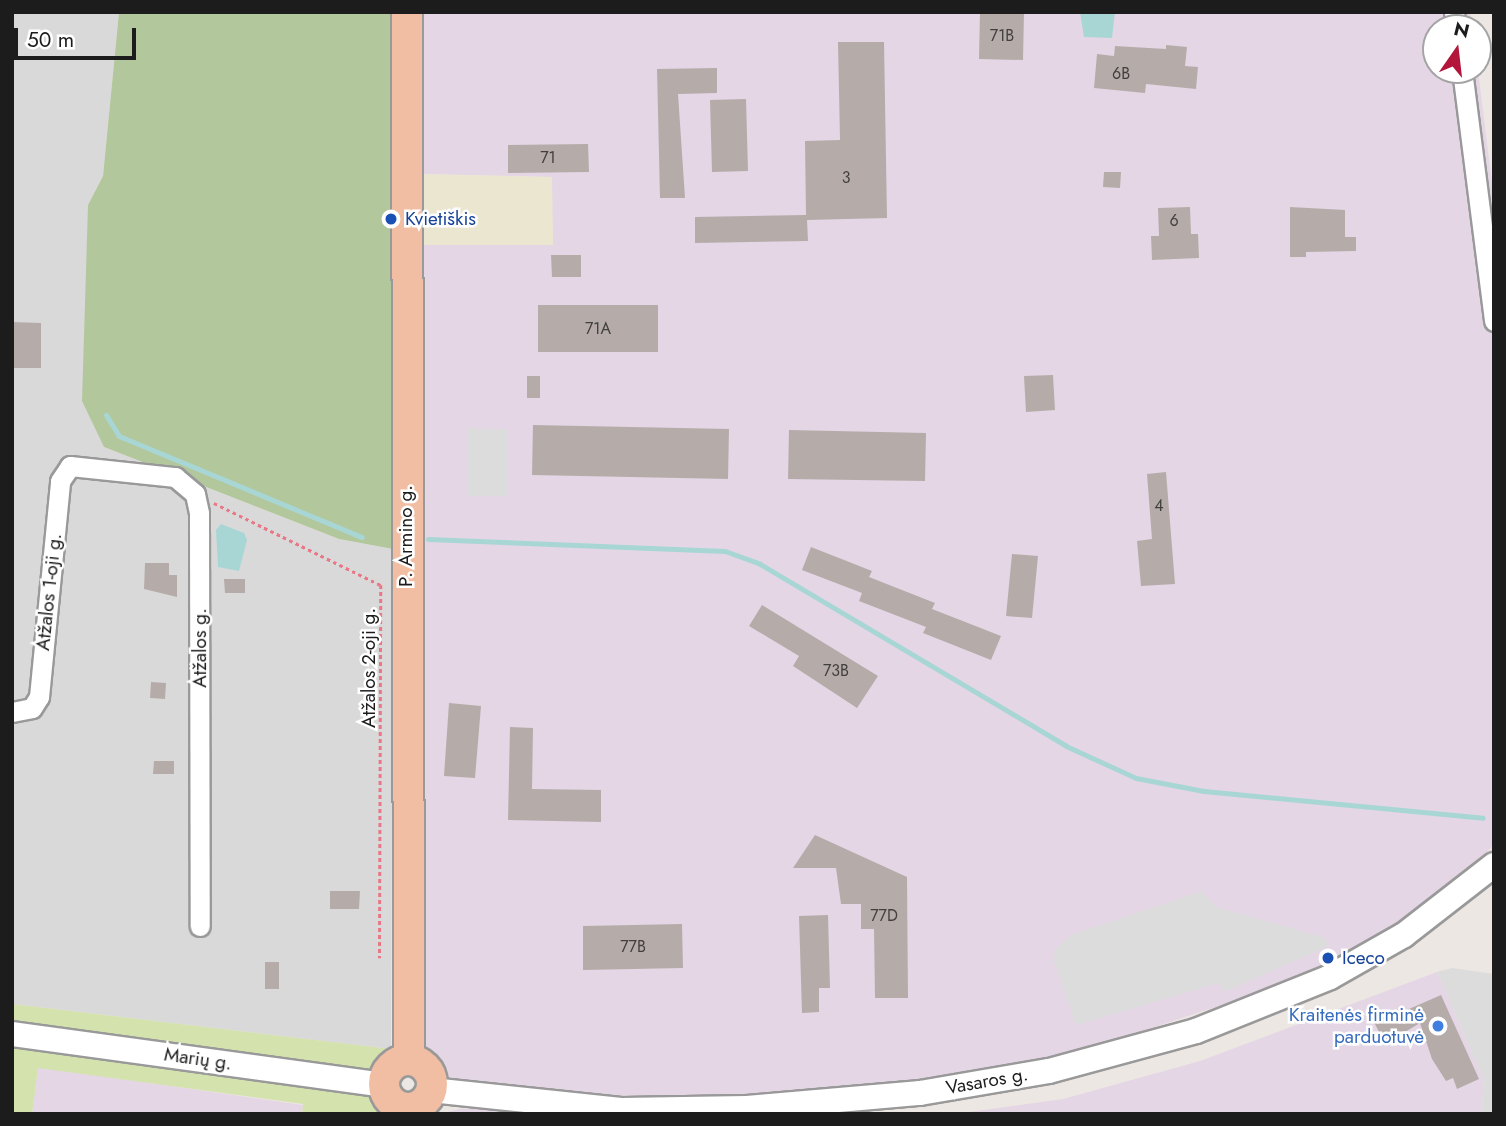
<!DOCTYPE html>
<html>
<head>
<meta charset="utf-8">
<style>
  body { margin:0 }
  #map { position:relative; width:1506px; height:1126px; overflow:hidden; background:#ede7e3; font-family:Jost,sans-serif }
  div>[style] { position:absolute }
  .residential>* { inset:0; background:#dad9da }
  .industrial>* { inset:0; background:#e4d6e5 }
  .farmland>* { inset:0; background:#eae6d0 }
  .grass>* { inset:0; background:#d4e2ae }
  .forest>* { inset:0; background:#b3c79c }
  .parking>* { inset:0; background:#dcdcdc }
  .water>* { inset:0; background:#a8d6d5 }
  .stream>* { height:5px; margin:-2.5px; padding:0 2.5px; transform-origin:2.5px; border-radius:2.5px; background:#a8d6d5 }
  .building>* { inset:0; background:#b5aca9 }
  .path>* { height:2.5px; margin-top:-1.25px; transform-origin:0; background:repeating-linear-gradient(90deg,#ea7786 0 3.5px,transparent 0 7px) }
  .roads { filter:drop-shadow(2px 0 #999) drop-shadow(-2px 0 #999) drop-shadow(0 2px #999) drop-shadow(0 -2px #999) }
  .minor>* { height:19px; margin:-9.5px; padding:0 9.5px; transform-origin:9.5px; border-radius:9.5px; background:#fff }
  .tertiary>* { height:24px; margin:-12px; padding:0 12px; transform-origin:12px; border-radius:12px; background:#fff }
  .primary>* { height:30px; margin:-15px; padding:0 15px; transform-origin:15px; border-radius:15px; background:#f1bea4 }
  .primary>.ring { margin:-15px; padding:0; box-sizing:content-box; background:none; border:30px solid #f1bea4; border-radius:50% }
  .dots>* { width:19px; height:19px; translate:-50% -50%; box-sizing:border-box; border:4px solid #fff; border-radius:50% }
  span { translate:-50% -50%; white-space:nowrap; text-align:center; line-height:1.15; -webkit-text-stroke:5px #fff; paint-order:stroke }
  .number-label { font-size:16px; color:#42403f }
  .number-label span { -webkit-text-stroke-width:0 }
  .transit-label { font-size:19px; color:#164399 }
  .left { translate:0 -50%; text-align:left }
  .street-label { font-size:19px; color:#1c1c1c }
  .shop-label { font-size:19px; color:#366cbe }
  .right { translate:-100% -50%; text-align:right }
  .frame { position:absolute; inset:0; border:14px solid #1c1c1c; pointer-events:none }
  .north { position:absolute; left:1422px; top:14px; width:70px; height:70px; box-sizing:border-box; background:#fff; border:2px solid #a4a4a4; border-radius:50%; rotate:14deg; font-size:19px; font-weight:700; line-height:28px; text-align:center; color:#1c1c1c }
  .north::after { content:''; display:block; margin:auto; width:24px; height:32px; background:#b3163b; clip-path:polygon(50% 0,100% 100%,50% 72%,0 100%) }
  .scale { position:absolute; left:14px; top:28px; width:122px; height:32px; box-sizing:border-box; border:4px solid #1c1c1c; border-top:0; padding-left:9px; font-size:21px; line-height:24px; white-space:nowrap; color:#1c1c1c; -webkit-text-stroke:5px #fff; paint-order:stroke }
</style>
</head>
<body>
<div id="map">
  <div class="residential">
    <div style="clip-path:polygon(12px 12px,119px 12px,103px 176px,88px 205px,104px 447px,339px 539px,393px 549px,391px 1049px,12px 1004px)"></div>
  </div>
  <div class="industrial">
    <div style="clip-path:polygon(420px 12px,1470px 12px,1472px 28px,1436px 28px,1436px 70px,1478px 70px,1494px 200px,1494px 845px,1438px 895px,1351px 952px,1267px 990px,1076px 1053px,958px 1075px,813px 1092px,692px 1097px,577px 1094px,454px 1080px,438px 1072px,422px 1050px,419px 245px,553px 245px,551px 177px,419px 174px)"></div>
    <div style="clip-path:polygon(1437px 972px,1484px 1080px,1481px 1114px,954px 1114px,1063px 1099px,1200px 1061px)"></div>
    <div style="clip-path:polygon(38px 1067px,303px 1105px,302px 1114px,32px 1114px)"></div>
    <div style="clip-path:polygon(485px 1108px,530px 1114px,439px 1114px,459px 1109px)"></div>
  </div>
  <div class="farmland">
    <div style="clip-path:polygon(419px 174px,552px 177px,553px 245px,419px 245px)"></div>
  </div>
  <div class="grass">
    <div style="clip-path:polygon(12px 1004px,391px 1049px,381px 1067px,366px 1071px,12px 1025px)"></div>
    <div style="clip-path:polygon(12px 1043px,383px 1096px,394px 1114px,302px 1114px,303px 1104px,38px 1068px,32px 1114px,12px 1114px)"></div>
  </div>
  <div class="forest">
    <div style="clip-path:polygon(119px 12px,392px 12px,393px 549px,339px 539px,104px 447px,82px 401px,88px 205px,103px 176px)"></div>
  </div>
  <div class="parking">
    <div style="clip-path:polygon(468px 428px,507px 429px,507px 496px,468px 496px)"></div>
    <div style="clip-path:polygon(1202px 891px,1216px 907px,1325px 938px,1329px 946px,1224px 992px,1219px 983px,1076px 1025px,1053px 959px,1056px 948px,1071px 935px)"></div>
    <div style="clip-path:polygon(1452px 968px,1494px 974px,1494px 1114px,1481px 1114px,1484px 1080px,1437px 972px)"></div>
  </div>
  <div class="water">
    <div style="clip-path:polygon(1080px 12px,1115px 12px,1112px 38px,1084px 37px)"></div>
    <div style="clip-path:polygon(221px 524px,244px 533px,247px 540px,239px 571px,218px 567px,216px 530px)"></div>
  </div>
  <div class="stream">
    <div style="left:106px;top:415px;width:25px;rotate:58deg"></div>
    <div style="left:119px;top:436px;width:263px;rotate:22.6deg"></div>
    <div style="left:428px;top:539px;width:297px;rotate:2.3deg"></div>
    <div style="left:725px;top:551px;width:37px;rotate:20deg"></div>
    <div style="left:760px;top:564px;width:356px;rotate:30.7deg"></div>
    <div style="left:1066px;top:746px;width:77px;rotate:24.6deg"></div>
    <div style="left:1136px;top:778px;width:69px;rotate:10.8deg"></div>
    <div style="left:1204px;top:791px;width:280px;rotate:5.5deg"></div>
  </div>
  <div class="building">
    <div style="clip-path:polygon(980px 12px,1024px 12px,1023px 60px,979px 59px)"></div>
    <div style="clip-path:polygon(838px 42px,884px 42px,887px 218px,807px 220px,808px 241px,695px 243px,695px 217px,806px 215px,805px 141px,840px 140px)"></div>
    <div style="clip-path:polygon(1166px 45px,1187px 47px,1185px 66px,1198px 67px,1196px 89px,1146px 84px,1145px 93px,1094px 88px,1097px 54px,1114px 56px,1115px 46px,1166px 49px)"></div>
    <div style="clip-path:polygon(717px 68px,717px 93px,678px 94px,685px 198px,660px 198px,657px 69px)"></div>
    <div style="clip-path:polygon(746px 99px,748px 171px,712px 172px,710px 100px)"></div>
    <div style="clip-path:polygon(588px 144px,589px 172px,508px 173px,508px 145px)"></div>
    <div style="clip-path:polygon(1104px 172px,1121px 172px,1120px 188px,1103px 187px)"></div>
    <div style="clip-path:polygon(1190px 207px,1191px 234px,1198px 234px,1199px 258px,1152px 260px,1151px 236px,1159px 236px,1158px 208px)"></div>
    <div style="clip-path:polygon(1290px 207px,1345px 210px,1345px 237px,1356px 237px,1356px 251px,1306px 252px,1306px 257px,1290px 257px)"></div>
    <div style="clip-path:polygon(551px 255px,581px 255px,581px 277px,552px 277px)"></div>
    <div style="clip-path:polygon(538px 305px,658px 305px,658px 352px,538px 352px)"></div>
    <div style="clip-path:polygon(12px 322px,41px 323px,41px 368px,12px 368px)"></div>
    <div style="clip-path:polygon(1053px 375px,1055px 410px,1026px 412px,1024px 376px)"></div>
    <div style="clip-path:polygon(527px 376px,540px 376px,540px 398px,527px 398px)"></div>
    <div style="clip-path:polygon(533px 425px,729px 429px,728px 479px,532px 475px)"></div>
    <div style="clip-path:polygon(789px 430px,926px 433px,925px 481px,788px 479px)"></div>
    <div style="clip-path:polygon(1166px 472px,1175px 584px,1141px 586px,1137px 541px,1152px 539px,1147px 474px)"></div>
    <div style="clip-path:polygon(811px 547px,872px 571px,869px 577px,935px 603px,932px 609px,1001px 636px,991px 660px,923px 633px,926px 627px,859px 601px,862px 593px,802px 570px)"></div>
    <div style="clip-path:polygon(1012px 554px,1038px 556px,1032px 618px,1006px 616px)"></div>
    <div style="clip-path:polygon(145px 563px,169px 563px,169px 575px,177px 575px,177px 597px,144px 589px)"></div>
    <div style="clip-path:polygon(224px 579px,245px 579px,245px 593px,225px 593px)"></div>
    <div style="clip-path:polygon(762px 605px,878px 676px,857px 708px,793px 666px,799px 656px,749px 626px)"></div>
    <div style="clip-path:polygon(151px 682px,166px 683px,165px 699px,150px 698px)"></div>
    <div style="clip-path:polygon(449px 703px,481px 706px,475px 778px,444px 776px)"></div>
    <div style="clip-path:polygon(510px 727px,533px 728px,532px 789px,601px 790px,601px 822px,508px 820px)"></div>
    <div style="clip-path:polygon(154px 761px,174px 761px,174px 774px,153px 774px)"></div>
    <div style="clip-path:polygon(815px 835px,907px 877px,908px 998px,875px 998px,874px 929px,861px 929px,861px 904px,841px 904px,836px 868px,793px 868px)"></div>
    <div style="clip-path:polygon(330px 891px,360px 891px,359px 909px,330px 909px)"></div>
    <div style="clip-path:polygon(828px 915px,830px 988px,819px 988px,819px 1012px,802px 1013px,799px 916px)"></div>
    <div style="clip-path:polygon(682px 924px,683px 968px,583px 970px,583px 926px)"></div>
    <div style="clip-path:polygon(265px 962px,279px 962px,279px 989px,265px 989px)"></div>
    <div style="clip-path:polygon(1441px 995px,1479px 1079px,1457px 1089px,1453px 1078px,1446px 1081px,1432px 1059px,1420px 1023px,1385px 1044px,1372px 1018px,1385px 1012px,1393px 1016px)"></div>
  </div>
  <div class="path">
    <div style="left:214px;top:503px;width:186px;rotate:26.2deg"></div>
    <div style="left:381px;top:585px;width:373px;rotate:90.2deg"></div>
  </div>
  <div class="roads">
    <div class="minor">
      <div style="left:1454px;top:12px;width:16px;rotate:83deg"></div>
      <div style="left:1462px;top:70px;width:253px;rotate:82.7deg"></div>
      <div style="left:12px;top:712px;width:20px;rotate:-11deg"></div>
      <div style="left:32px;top:708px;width:13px;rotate:-58deg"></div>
      <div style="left:39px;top:697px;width:217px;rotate:-84.4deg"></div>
      <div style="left:60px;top:481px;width:18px;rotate:-56deg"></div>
      <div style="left:70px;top:466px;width:106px;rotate:6deg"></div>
      <div style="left:175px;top:477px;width:26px;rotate:40deg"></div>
      <div style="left:195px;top:494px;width:19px;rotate:78deg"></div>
      <div style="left:199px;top:513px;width:413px;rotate:89.9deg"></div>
    </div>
    <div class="tertiary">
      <div style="left:12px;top:1034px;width:374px;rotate:7.8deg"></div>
      <div style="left:431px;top:1090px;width:191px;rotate:6deg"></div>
      <div style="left:621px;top:1110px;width:126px;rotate:-0.9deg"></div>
      <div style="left:747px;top:1108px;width:174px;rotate:-5deg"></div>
      <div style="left:920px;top:1093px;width:131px;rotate:-9.7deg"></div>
      <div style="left:1049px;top:1071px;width:152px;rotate:-15.2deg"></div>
      <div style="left:1196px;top:1031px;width:144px;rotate:-21.9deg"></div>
      <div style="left:1330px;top:977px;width:85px;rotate:-29.6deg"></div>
      <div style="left:1404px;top:935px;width:114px;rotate:-37.9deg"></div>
    </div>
    <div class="primary">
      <div style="left:407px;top:12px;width:1048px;rotate:89.89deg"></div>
      <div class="ring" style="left:384px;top:1060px;width:18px;height:18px"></div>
    </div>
  </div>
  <div class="dots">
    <div style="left:391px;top:219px;background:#1a4fb4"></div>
    <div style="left:1328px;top:958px;background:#1a4fb4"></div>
    <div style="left:1438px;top:1026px;background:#3f7fe0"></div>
  </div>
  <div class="number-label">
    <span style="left:1002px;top:36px">71B</span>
    <span style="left:1121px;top:74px">6B</span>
    <span style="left:548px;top:158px">71</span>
    <span style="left:846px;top:178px">3</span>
    <span style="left:1174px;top:221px">6</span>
    <span style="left:598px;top:329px">71A</span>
    <span style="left:1159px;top:506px">4</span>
    <span style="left:836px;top:671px">73B</span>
    <span style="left:884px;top:916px">77D</span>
    <span style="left:633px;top:947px">77B</span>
  </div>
  <div class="transit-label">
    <span class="left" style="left:405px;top:219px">Kvietiškis</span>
    <span class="left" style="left:1342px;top:958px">Iceco</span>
  </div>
  <div class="street-label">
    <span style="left:406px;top:536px;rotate:-90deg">P. Armino g.</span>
    <span style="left:49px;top:592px;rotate:-84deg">Atžalos 1-oji g.</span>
    <span style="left:200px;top:648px;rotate:-90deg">Atžalos g.</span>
    <span style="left:369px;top:668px;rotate:-90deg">Atžalos 2-oji g.</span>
    <span style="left:198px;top:1059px;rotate:8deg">Marių g.</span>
    <span style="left:987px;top:1081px;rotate:-10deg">Vasaros g.</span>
  </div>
  <div class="shop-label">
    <span class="right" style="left:1424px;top:1026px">Kraitenės firminė<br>parduotuvė</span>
  </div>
  <div class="frame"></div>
  <div class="north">N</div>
  <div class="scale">50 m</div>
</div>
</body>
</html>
